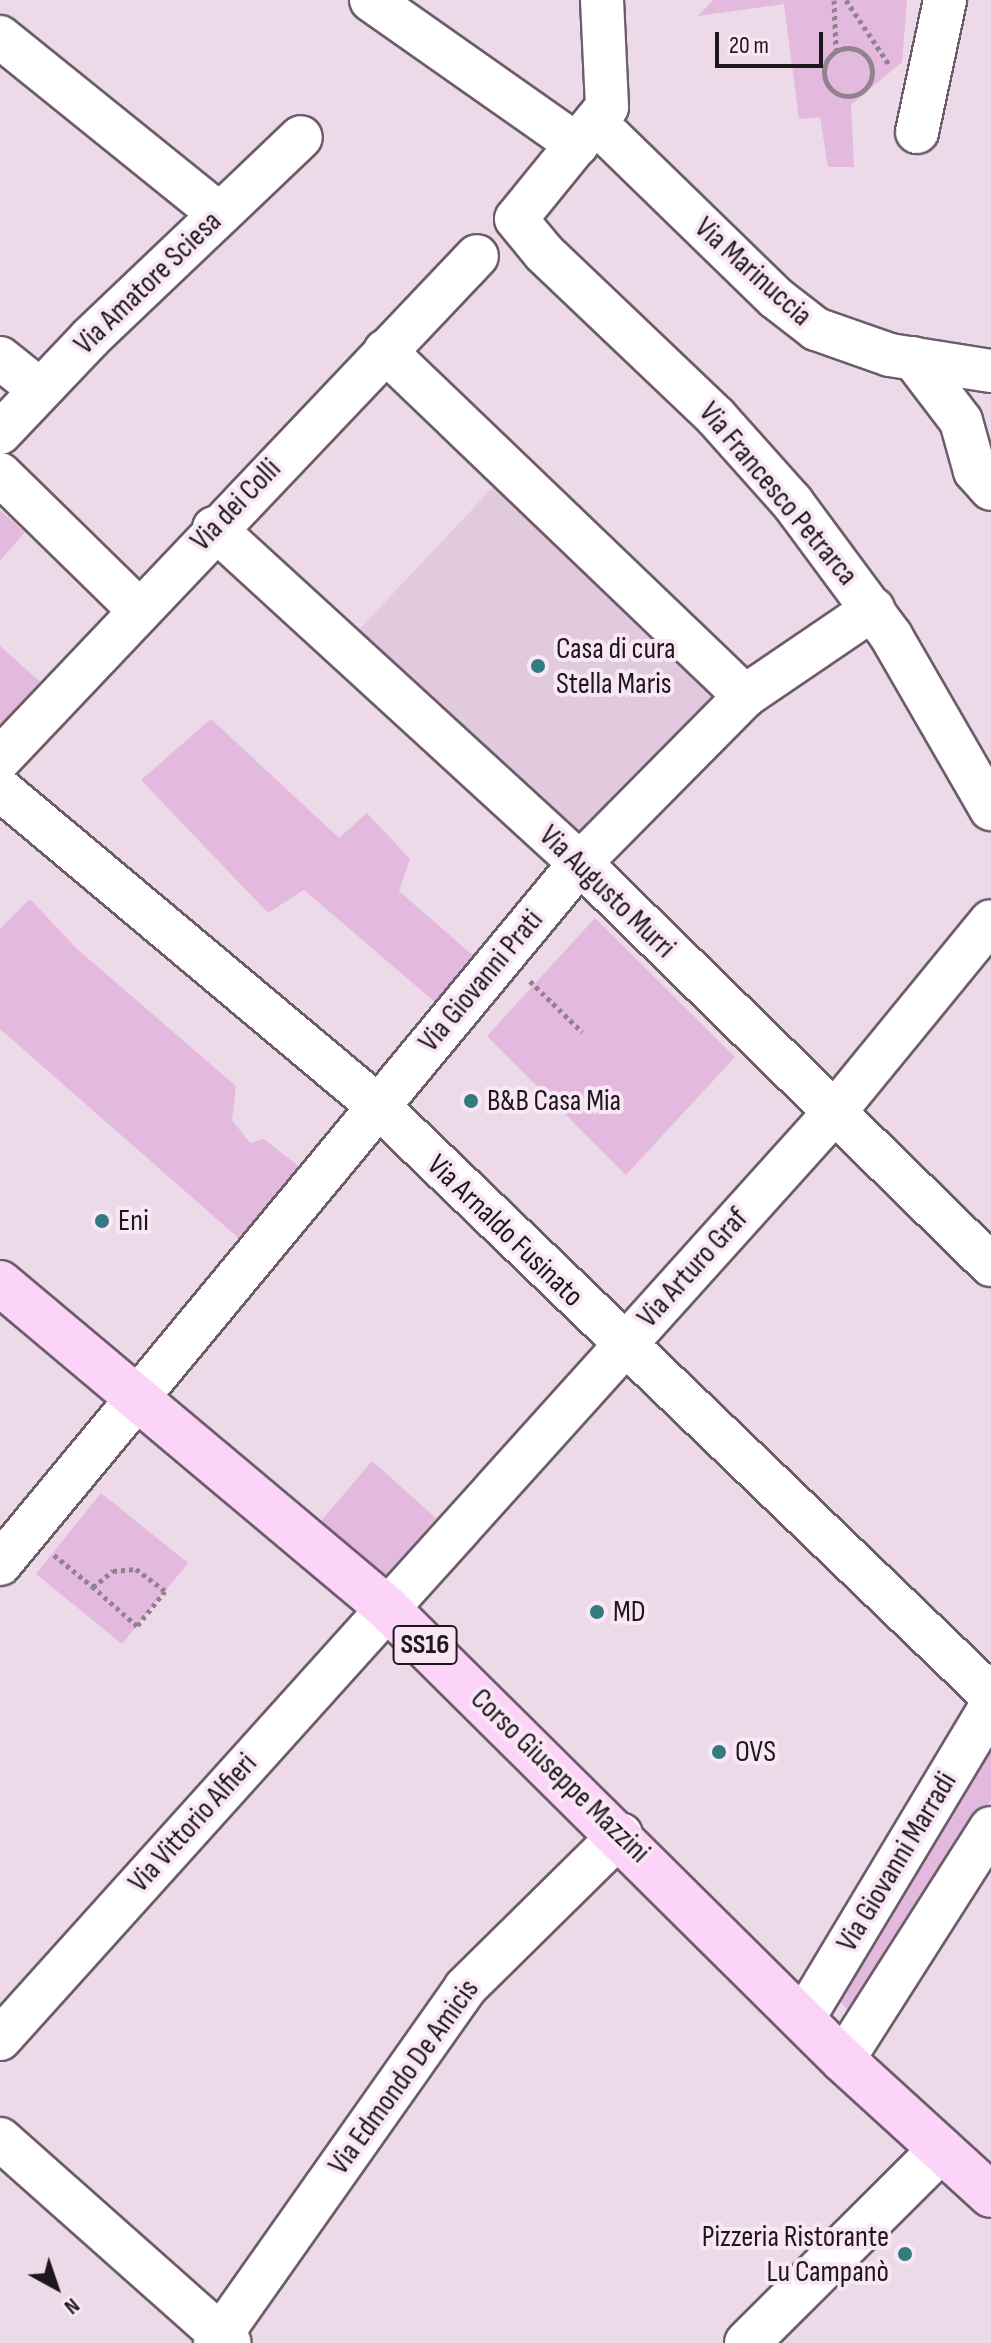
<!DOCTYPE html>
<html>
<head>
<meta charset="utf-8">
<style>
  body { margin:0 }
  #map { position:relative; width:991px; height:2343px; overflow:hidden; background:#ecdae9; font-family:"Sofia Sans Condensed",sans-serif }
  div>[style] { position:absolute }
  .built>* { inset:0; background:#e1cade }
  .green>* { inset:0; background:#e3bade }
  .path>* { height:5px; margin-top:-2.5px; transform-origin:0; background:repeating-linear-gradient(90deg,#90838e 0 4px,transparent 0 8px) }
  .path>.ring { margin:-2.5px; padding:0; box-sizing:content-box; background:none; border:5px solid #90838e; border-radius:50% }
  .roads { filter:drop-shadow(2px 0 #6d5d6b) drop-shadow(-2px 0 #6d5d6b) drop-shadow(0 2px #6d5d6b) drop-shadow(0 -2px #6d5d6b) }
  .street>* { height:42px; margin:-21px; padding:0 21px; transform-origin:21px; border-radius:21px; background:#fff }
  .secondary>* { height:44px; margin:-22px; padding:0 22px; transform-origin:22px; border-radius:22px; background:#fff }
  .primary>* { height:44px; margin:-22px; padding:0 22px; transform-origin:22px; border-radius:22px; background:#fcd4f8 }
  .dots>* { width:22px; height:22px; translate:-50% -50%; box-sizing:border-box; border:4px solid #f9e7f6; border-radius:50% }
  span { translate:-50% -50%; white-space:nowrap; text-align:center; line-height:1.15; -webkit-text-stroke:8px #f9e7f6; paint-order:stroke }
  .shield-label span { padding:2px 6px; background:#f9e7f6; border:2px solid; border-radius:6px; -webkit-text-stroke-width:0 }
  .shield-label { font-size:28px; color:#1e181d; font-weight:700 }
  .street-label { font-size:30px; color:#1e181d }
  .poi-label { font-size:30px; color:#1e181d }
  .left { translate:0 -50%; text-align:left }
  .right { translate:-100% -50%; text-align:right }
  .north { position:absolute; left:16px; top:2247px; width:80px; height:80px; -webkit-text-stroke:6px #f9e7f6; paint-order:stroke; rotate:140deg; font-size:22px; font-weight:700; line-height:32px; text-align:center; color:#1e181d }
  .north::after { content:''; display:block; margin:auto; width:28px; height:36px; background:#1e181d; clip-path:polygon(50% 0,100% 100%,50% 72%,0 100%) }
  .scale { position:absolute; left:715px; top:32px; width:108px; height:36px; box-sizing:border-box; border:4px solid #1e181d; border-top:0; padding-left:10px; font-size:24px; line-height:28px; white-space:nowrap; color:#1e181d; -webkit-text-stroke:6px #f9e7f6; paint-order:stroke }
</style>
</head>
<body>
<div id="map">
  <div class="built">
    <div style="clip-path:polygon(495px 485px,721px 697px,580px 847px,354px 635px)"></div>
  </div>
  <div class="green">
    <div style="clip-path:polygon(713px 0,907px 0,902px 62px,851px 105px,854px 167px,828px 167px,820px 117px,799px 119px,784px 4px,698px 16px)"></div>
    <div style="clip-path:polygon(0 510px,25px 532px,0 561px)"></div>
    <div style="clip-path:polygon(0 646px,56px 696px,0 756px)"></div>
    <div style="clip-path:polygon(211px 719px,339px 838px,367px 813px,410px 859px,399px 891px,477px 959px,436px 1003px,304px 890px,268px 913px,141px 780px)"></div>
    <div style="clip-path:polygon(30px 899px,77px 949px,236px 1086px,232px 1120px,250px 1143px,264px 1139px,302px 1169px,243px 1242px,0 1029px,0 929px)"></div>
    <div style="clip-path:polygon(595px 918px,735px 1057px,626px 1175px,487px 1036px)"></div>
    <div style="clip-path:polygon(372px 1461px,436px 1518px,387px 1576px,321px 1521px)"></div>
    <div style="clip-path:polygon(101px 1493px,188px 1563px,122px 1644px,36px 1574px)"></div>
    <div style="clip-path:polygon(991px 1730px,991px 1800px,855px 2018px,829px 1989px)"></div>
  </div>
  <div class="path">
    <div style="left:834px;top:0;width:50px;rotate:87.7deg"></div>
    <div style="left:846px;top:0;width:79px;rotate:56.3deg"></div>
    <div class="ring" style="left:824px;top:48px;width:43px;height:43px"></div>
    <div style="left:530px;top:981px;width:73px;rotate:44.4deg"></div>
    <div style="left:54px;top:1555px;width:50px;rotate:39.4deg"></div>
    <div style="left:93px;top:1587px;width:26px;rotate:-39deg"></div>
    <div style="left:113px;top:1571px;width:23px;rotate:-5deg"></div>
    <div style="left:136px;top:1569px;width:36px;rotate:37deg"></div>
    <div style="left:165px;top:1591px;width:45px;rotate:128.7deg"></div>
    <div style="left:137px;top:1626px;width:59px;rotate:-138.4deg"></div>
  </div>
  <div class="roads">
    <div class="street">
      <div style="left:371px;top:0;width:252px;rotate:35.1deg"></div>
      <div style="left:602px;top:0;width:107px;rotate:87.3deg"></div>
      <div style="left:607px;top:107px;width:144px;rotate:129.1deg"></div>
      <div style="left:516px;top:219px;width:44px;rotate:50.5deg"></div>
      <div style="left:544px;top:253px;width:238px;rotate:43.6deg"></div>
      <div style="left:716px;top:417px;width:114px;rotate:48.2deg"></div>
      <div style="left:792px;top:502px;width:167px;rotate:53.5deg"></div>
      <div style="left:891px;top:636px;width:200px;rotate:60deg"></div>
      <div style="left:0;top:37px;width:282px;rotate:38.9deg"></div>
      <div style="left:595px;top:122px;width:252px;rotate:44.2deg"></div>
      <div style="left:776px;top:298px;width:51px;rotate:37.8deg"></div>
      <div style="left:816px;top:329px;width:78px;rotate:19.4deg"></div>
      <div style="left:890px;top:355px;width:102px;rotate:9deg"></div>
      <div style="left:917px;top:132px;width:135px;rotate:-78deg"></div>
      <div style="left:385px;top:351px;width:499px;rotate:43.8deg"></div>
      <div style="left:0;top:358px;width:50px;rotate:38.5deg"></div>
      <div style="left:913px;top:358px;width:79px;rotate:52.7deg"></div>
      <div style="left:961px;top:421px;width:52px;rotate:74.4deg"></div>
      <div style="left:975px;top:471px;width:24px;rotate:48deg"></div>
      <div style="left:0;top:433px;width:131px;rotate:-46.5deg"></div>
      <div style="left:90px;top:338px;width:291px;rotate:-43.6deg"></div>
      <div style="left:0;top:474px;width:193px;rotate:44.4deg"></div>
      <div style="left:214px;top:528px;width:496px;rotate:42.5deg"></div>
      <div style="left:580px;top:863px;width:575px;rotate:44.37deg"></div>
      <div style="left:0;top:759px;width:693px;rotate:-46.52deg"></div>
      <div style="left:0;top:789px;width:492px;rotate:40deg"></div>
      <div style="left:377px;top:1105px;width:852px;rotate:43.86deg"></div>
      <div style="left:0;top:1564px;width:910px;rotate:-50.4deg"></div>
      <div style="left:580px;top:863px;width:235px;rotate:-45.3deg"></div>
      <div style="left:745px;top:696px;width:155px;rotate:-34.2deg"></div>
      <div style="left:803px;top:2019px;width:365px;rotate:-59deg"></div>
      <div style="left:0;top:2039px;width:1245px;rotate:-48deg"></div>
      <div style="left:833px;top:1114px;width:249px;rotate:-50.7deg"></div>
      <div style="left:843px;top:2060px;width:275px;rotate:-57.5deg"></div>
      <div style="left:0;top:2139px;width:307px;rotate:41.6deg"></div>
      <div style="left:215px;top:2343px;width:434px;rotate:-54.8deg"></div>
      <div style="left:465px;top:1988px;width:219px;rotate:-44.6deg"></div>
    </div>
    <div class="secondary">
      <div style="left:747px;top:2343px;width:274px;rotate:-44.9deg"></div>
    </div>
    <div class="primary">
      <div style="left:0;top:1283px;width:505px;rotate:40.02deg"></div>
      <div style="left:387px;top:1608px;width:642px;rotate:44.75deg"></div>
      <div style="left:843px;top:2060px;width:200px;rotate:42.4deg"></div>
    </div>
  </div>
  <div class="dots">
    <div style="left:538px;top:666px;background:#327b80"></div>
    <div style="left:471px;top:1101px;background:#327b80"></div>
    <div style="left:102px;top:1221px;background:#327b80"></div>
    <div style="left:597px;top:1612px;background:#327b80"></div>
    <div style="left:719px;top:1752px;background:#327b80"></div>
    <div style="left:905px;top:2254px;background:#327b80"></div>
  </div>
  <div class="shield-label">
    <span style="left:425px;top:1645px">SS16</span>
  </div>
  <div class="street-label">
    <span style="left:753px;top:272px;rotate:42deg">Via Marinuccia</span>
    <span style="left:148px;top:283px;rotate:-44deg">Via Amatore Sciesa</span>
    <span style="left:778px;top:494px;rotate:50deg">Via Francesco Petrarca</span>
    <span style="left:236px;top:505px;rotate:-46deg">Via dei Colli</span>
    <span style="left:607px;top:892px;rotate:44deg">Via Augusto Murri</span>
    <span style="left:481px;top:981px;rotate:-50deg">Via Giovanni Prati</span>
    <span style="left:505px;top:1231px;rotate:44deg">Via Arnaldo Fusinato</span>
    <span style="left:693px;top:1268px;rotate:-48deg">Via Arturo Graf</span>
    <span style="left:560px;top:1776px;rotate:44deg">Corso Giuseppe Mazzini</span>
    <span style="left:193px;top:1823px;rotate:-48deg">Via Vittorio Alfieri</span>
    <span style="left:897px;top:1862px;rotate:-59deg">Via Giovanni Marradi</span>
    <span style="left:404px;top:2077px;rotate:-54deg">Via Edmondo De Amicis</span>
  </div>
  <div class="poi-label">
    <span class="left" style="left:556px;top:666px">Casa di cura<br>Stella Maris</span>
    <span class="left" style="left:487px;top:1101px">B&amp;B Casa Mia</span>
    <span class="left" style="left:118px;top:1221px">Eni</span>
    <span class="left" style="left:613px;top:1612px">MD</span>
    <span class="left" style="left:735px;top:1752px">OVS</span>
    <span class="right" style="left:889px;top:2254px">Pizzeria Ristorante<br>Lu Campanò</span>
  </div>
  <div class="north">N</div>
  <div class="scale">20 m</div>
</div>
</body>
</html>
